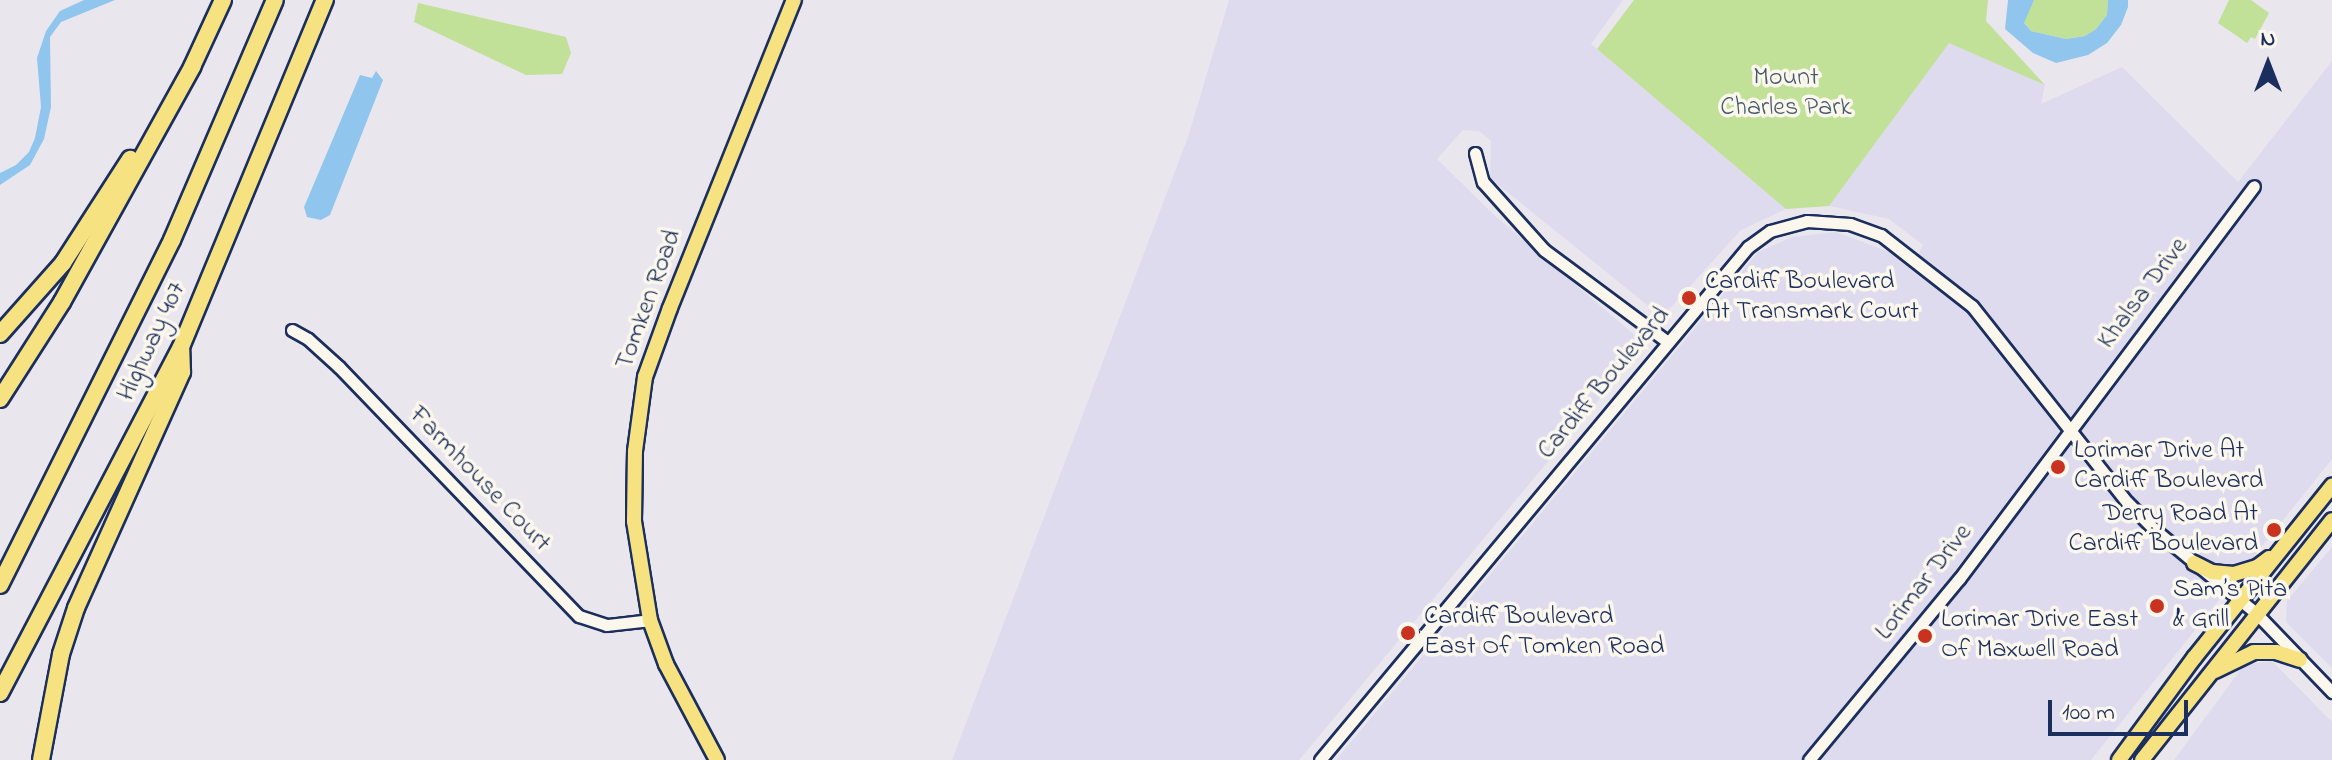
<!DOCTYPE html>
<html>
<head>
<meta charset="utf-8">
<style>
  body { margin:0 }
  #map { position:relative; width:2332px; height:760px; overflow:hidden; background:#eae6ee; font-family:"Indie Flower",sans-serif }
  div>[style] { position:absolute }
  .built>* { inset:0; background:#dedbef }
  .green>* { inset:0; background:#c1e098 }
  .water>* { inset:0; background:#90c6ee }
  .roads { filter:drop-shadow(2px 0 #1b2f5e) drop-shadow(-2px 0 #1b2f5e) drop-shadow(0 2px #1b2f5e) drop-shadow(0 -2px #1b2f5e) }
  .minor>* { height:11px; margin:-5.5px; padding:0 5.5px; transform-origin:5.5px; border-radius:5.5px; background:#fbf7ec }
  .major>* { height:14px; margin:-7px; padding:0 7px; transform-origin:7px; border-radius:7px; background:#f7e281 }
  .highway>* { height:16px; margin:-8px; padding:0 8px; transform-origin:8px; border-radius:8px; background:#f7e281 }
  .dots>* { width:22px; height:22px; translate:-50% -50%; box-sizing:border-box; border:4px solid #fbf7ec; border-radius:50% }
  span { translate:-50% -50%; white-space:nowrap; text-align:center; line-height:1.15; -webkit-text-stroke:7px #fbf7ec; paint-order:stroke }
  .park-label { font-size:26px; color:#445b6c }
  .poi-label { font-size:26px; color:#1b2f5e }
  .left { translate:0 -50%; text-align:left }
  .right { translate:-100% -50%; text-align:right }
  .street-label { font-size:26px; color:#1b2f5e }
  .north { position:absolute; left:2228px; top:24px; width:80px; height:80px; -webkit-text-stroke:6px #fbf7ec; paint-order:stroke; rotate:0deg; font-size:22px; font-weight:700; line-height:32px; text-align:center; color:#1b2f5e }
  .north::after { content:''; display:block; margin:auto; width:28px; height:36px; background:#1b2f5e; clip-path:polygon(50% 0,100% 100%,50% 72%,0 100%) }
  .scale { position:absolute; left:2048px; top:700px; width:140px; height:36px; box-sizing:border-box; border:4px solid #1b2f5e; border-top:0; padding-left:10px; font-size:24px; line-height:28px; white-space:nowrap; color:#1b2f5e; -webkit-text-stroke:6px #fbf7ec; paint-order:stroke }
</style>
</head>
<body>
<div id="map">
  <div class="built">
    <div style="clip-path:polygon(1229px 0,1623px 0,1591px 44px,1786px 209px,1741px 230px,1662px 317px,1490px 178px,1491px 141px,1479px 131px,1463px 130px,1437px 159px,1493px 214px,1638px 338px,1621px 372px,1575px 429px,1299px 760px,952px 760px,1188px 137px)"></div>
    <div style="clip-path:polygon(1949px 42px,2045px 85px,2041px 104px,2122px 67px,2238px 182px,2332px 61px,2332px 459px,2091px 760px,1336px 760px,1758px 252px,1792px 237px,1836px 232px,1892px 253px,1911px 268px,1923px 245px,1889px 219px,1829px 206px)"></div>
    <div style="clip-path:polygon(2332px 547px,2332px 668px,2286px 622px,2287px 601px)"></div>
    <div style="clip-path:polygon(2272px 661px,2332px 722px,2332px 760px,2174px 760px,2244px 665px)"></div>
  </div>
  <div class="green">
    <div style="clip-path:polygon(1634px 0,1988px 0,1986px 21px,2045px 85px,1949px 43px,1829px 206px,1786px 209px,1597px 49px)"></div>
    <div style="clip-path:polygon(2033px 0,2108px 0,2107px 15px,2096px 29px,2085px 36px,2066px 39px,2031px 31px,2023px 22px)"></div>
    <div style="clip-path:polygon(2229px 0,2251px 0,2269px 13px,2255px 39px,2251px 37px,2247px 43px,2218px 23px)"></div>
    <div style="clip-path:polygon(418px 3px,566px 37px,571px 53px,562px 74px,526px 75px,414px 22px)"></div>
  </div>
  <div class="water">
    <div style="clip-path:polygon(84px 0,115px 0,61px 22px,50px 37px,51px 107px,44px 139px,30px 165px,0 185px,0 173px,16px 165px,29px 152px,35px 138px,41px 107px,37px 58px,46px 31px,60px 11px)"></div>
    <div style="clip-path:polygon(2008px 0,2034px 0,2024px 23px,2031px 31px,2066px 39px,2085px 36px,2096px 29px,2107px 15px,2108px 0,2128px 0,2128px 7px,2121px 25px,2107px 43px,2088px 55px,2056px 63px,2033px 53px,2005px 29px)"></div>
    <div style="clip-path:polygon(376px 71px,383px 80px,330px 215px,321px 220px,307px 217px,304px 207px,360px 75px,372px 78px)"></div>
  </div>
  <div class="roads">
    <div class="minor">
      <div style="left:1475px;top:153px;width:30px;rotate:75deg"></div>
      <div style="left:1483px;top:182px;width:91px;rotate:48.1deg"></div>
      <div style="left:1544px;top:250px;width:154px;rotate:36.6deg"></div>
      <div style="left:292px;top:330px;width:18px;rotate:29deg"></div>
      <div style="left:308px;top:339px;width:42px;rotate:42.1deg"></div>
      <div style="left:339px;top:367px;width:346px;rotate:46.1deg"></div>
      <div style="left:579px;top:616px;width:29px;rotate:18deg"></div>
      <div style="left:607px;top:625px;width:43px;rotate:-6.6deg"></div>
      <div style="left:1320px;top:760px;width:668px;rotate:-50.16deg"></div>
      <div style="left:1748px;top:247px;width:27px;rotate:-36deg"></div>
      <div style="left:1770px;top:231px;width:38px;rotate:-15deg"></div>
      <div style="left:1807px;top:221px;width:43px;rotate:4deg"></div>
      <div style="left:1850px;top:224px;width:33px;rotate:20deg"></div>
      <div style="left:1881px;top:235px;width:115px;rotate:38deg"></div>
      <div style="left:1972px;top:306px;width:250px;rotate:51.7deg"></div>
      <div style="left:2127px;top:502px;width:40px;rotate:45deg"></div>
      <div style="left:2155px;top:530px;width:131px;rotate:39.4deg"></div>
      <div style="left:2256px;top:613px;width:110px;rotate:46.1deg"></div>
      <div style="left:1809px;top:760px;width:235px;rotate:-50.4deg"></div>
      <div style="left:1959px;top:579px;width:491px;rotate:-53.1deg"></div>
    </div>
    <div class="major">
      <div style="left:2194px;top:563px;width:20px;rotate:27deg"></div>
      <div style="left:2212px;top:572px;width:22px;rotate:5deg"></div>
      <div style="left:2234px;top:574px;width:24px;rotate:-17deg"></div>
      <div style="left:2257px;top:567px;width:15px;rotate:-37deg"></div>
      <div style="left:2215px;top:671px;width:43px;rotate:-26deg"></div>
      <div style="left:2254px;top:652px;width:22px"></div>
      <div style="left:2276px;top:652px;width:25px;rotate:18deg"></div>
      <div style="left:717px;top:760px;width:109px;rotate:-118deg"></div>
      <div style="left:666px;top:664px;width:47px;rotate:-110deg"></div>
      <div style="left:650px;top:620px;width:100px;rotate:-99.2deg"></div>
      <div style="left:634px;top:521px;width:70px;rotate:-89.2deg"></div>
      <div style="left:635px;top:451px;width:75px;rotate:-82.3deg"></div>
      <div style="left:645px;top:377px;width:73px;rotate:-70.1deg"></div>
      <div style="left:670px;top:308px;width:332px;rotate:-68.1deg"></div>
      <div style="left:2119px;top:760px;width:127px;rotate:-53.7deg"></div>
      <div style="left:2194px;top:658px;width:221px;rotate:-51.3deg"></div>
      <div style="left:2142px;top:760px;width:306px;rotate:-51.6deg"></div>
    </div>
    <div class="highway">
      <div style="left:0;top:334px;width:95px;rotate:-48.4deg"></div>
      <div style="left:63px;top:263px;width:124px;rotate:-57.2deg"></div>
      <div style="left:0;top:399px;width:115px;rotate:-57.4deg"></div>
      <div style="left:62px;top:302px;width:269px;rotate:-61deg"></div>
      <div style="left:192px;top:67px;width:74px;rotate:-65.2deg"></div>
      <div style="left:0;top:585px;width:385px;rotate:-63.5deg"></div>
      <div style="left:172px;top:240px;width:261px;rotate:-66.8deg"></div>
      <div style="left:0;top:693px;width:390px;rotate:-62.4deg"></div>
      <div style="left:181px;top:347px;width:376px;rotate:-67.5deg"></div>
      <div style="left:41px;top:760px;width:108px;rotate:-79.3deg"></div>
      <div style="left:61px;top:654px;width:48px;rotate:-71.9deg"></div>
      <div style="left:76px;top:608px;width:259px;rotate:-65.8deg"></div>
      <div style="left:182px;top:372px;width:24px;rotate:-92deg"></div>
    </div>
  </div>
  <div class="dots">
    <div style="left:1689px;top:298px;background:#c8321e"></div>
    <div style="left:2058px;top:467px;background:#c8321e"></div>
    <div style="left:2274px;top:530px;background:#c8321e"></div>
    <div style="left:2157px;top:606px;background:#c8321e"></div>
    <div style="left:1408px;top:633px;background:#c8321e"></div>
    <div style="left:1925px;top:636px;background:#c8321e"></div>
  </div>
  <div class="park-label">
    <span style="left:1786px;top:94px">Mount<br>Charles Park</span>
  </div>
  <div class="poi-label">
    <span class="left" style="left:1705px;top:298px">Cardiff Boulevard<br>At Transmark Court</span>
    <span class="left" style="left:2074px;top:467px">Lorimar Drive At<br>Cardiff Boulevard</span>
    <span class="right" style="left:2258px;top:530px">Derry Road At<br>Cardiff Boulevard</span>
    <span class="left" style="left:2173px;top:606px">Sam’s Pita<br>&amp; Grill</span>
    <span class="left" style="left:1424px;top:633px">Cardiff Boulevard<br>East Of Tomken Road</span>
    <span class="left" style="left:1941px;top:636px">Lorimar Drive East<br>Of Maxwell Road</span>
  </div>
  <div class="street-label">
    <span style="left:2144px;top:294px;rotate:-53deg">Khalsa Drive</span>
    <span style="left:650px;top:300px;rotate:-70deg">Tomken Road</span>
    <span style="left:153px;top:342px;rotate:-65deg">Highway 407</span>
    <span style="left:1605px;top:384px;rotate:-50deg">Cardiff Boulevard</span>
    <span style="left:479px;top:480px;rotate:46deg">Farmhouse Court</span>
    <span style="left:1925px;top:583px;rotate:-52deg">Lorimar Drive</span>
  </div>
  <div class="north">N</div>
  <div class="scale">100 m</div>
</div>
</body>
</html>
